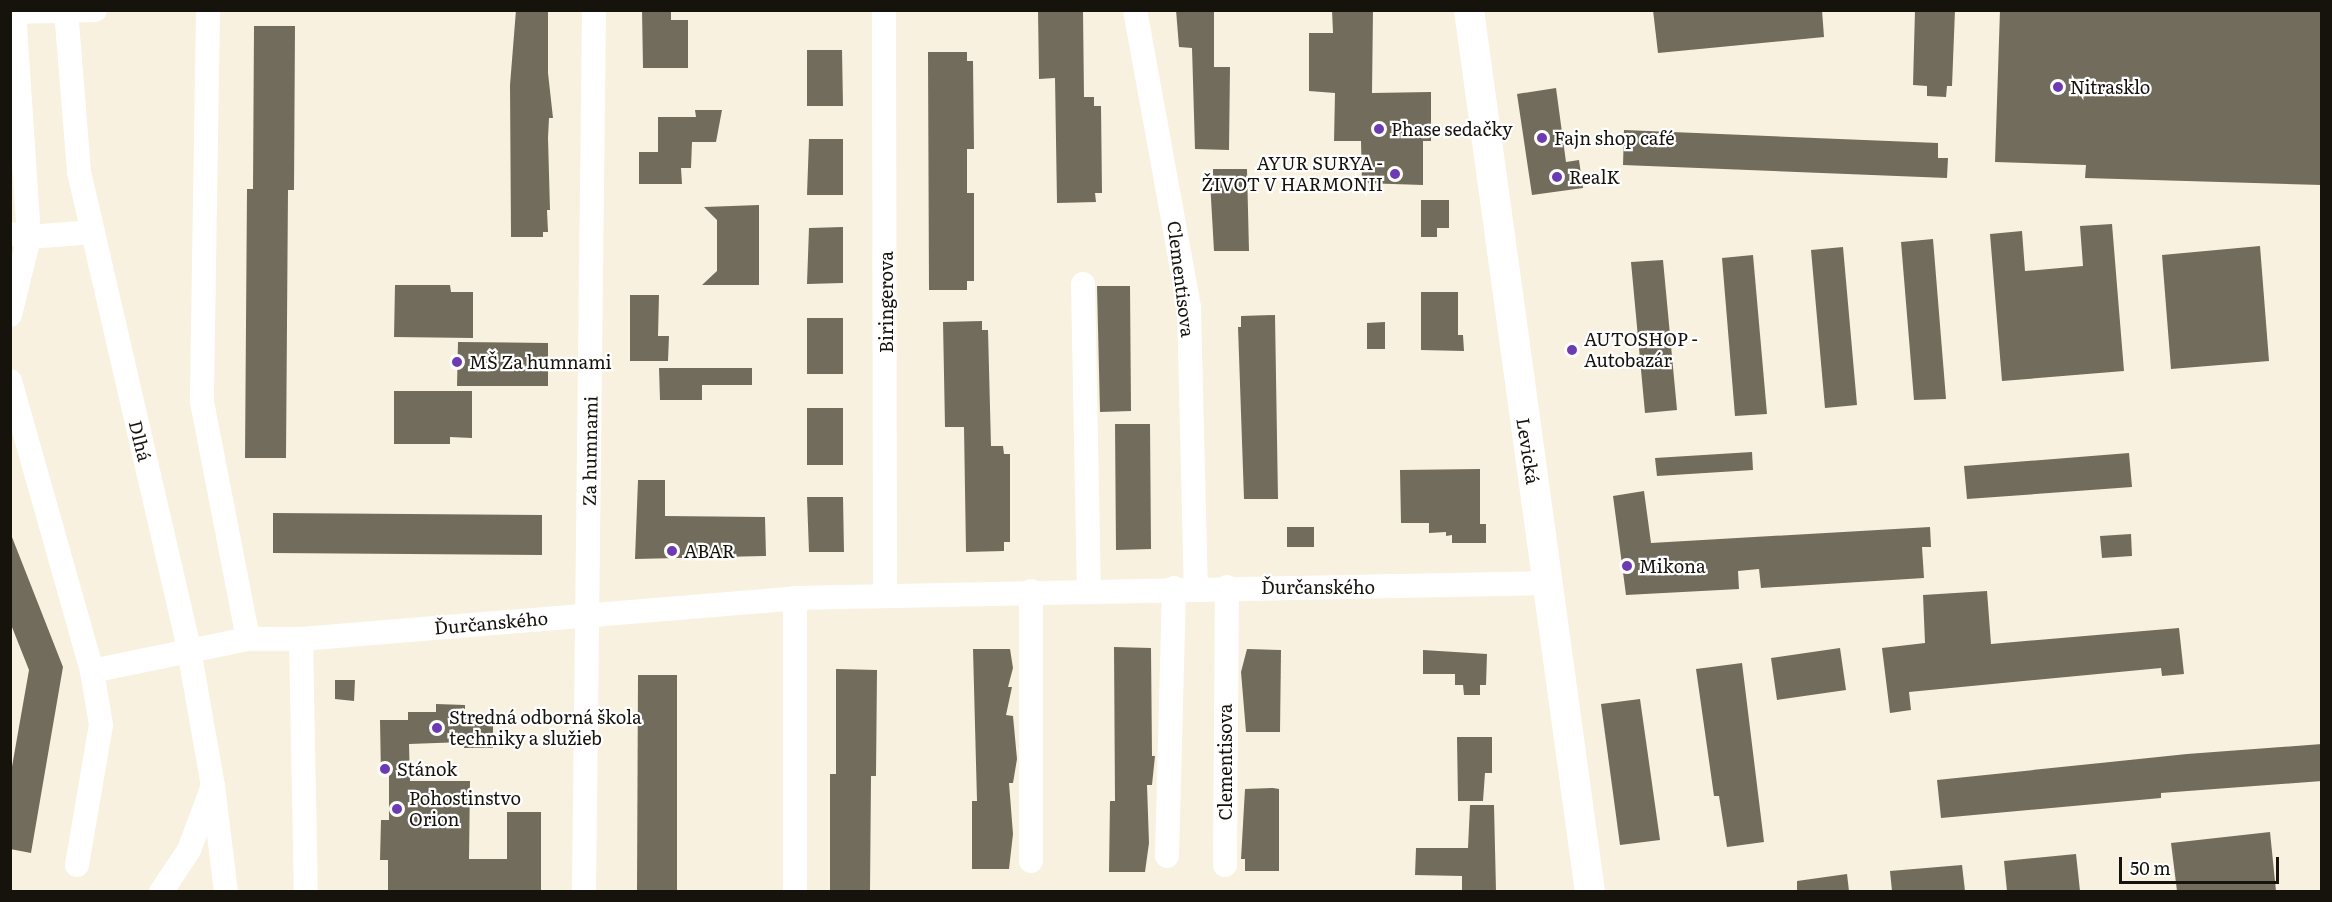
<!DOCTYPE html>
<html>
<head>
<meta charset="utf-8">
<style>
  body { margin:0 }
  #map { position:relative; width:2332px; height:902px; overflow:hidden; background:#f9f1df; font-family:Literata,serif }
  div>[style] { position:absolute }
  .building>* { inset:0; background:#726c5c }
  .minor>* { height:24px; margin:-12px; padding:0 12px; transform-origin:12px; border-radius:12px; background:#fff }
  .major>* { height:30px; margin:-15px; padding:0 15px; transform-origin:15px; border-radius:15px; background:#fff }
  .dots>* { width:16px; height:16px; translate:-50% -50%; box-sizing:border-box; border:3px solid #fff; border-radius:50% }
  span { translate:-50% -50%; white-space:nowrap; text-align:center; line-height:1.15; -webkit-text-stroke:4.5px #fff; paint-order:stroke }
  .poi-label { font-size:18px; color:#16130d }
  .left { translate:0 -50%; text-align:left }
  .right { translate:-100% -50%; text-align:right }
  .street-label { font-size:18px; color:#16130d }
  .frame { position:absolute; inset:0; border:12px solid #16130d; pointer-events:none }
  .scale { position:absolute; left:2119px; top:857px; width:160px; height:27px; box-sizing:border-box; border:3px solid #16130d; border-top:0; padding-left:8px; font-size:18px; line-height:21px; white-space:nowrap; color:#16130d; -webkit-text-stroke:4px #fff; paint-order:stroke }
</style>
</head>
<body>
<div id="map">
  <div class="building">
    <div style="clip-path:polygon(516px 10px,548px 10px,548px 73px,553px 118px,549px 118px,548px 138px,550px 210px,547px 210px,548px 232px,543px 232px,543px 237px,511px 237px,510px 85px)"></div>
    <div style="clip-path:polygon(642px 10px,671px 10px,671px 20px,688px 20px,688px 68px,643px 68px)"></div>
    <div style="clip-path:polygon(1038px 10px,1083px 10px,1084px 97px,1094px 97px,1094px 106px,1101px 106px,1102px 193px,1095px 193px,1096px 202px,1057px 203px,1055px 78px,1039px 79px)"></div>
    <div style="clip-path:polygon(1176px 10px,1214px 10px,1214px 67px,1230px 67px,1229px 150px,1195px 149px,1192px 48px,1179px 47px)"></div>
    <div style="clip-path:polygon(1332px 10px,1373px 10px,1372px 93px,1431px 92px,1431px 141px,1423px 141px,1423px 185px,1362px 183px,1361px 141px,1334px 141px,1335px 93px,1309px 91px,1309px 33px,1333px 33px)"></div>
    <div style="clip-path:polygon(1653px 10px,1822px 10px,1824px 37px,1658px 53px)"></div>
    <div style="clip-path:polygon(1915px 10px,1955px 10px,1952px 86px,1947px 86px,1946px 97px,1927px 96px,1927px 86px,1913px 85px)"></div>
    <div style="clip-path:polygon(2000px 10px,2322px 10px,2322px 185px,2085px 178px,2086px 165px,1995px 162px)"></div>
    <div style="clip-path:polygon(254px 26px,295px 26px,294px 190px,288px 190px,286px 458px,245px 458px,247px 189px,253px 189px)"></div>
    <div style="clip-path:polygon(807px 50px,842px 50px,843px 106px,807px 106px)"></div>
    <div style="clip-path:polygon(928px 52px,967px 52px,967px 61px,973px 61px,974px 149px,967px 149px,967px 193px,974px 193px,974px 281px,967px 281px,967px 290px,929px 290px)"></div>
    <div style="clip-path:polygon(1556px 88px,1566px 162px,1579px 160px,1583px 188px,1532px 195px,1517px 94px)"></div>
    <div style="clip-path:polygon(695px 110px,722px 110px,716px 142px,692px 142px,691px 168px,681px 168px,682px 184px,639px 184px,639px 152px,658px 152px,658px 117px,696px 117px)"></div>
    <div style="clip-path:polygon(1624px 130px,1938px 143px,1938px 158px,1948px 158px,1947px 178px,1623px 165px)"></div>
    <div style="clip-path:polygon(809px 139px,843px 139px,843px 195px,807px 195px)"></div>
    <div style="clip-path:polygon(1213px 169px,1247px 169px,1249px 251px,1214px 251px,1210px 181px,1213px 181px)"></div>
    <div style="clip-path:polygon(1421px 200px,1449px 200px,1449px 228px,1437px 228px,1437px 237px,1421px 237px)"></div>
    <div style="clip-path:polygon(759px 205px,759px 285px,702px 285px,717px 271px,717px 220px,704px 207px)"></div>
    <div style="clip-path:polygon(2112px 224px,2124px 371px,2002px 381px,1990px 234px,2022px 231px,2025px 271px,2083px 266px,2080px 226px)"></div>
    <div style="clip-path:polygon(843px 227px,843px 283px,807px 284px,809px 228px)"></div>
    <div style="clip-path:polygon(1933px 239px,1946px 399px,1914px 400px,1901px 242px)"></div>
    <div style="clip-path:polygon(2260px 246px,2269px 361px,2171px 369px,2162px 255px)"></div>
    <div style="clip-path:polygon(1843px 247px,1857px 405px,1825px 408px,1811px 250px)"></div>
    <div style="clip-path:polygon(1753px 255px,1767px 414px,1735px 416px,1722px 258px)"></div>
    <div style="clip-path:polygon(1663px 260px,1677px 410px,1645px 413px,1631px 262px)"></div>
    <div style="clip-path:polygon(395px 285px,450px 285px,451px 292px,473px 292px,473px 338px,394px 337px)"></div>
    <div style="clip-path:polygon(1097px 286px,1130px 286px,1131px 411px,1100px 412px)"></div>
    <div style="clip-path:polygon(1421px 292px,1458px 292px,1458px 335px,1463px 335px,1464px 351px,1421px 350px)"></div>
    <div style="clip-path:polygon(630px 295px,659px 295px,658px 336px,669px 336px,668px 361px,630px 361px)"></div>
    <div style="clip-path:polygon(1275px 315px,1278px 499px,1244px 499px,1238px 327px,1241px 327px,1241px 316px)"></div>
    <div style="clip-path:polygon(807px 318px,843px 318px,843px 374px,807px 374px)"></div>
    <div style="clip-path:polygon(982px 321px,982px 330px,988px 330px,991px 446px,1003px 446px,1004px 454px,1010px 454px,1010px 542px,1004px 542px,1004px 551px,966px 552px,964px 427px,945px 427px,943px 322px)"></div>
    <div style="clip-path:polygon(1385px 322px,1385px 349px,1367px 349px,1367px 323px)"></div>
    <div style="clip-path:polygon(458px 342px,548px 343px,548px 386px,457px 386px)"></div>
    <div style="clip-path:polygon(659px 368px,752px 368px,752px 385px,702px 385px,702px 400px,660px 400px)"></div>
    <div style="clip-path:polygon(394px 391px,472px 391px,472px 438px,450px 437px,450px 444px,394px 444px)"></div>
    <div style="clip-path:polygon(807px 408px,843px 408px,843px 465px,807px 465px)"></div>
    <div style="clip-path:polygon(1115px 424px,1150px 424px,1151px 549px,1116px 550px)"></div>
    <div style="clip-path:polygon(1752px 452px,1753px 470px,1657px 476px,1655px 458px)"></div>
    <div style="clip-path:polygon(2129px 453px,2132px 487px,1967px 499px,1964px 466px)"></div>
    <div style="clip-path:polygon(1480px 469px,1480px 524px,1486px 524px,1486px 543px,1452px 543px,1452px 535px,1446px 536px,1446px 532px,1429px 533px,1429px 523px,1401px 523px,1400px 470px)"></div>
    <div style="clip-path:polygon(638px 480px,665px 480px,665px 516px,765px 517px,766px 556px,635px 559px)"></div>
    <div style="clip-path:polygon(1644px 491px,1651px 543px,1930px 527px,1931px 547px,1922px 547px,1924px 578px,1761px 588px,1759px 569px,1738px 571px,1739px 589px,1626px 595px,1613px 496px)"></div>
    <div style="clip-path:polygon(807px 497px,843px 497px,844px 552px,809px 552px)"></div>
    <div style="clip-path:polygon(273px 513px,542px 515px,542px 555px,273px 553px)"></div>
    <div style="clip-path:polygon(1287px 527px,1314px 527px,1314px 547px,1287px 547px)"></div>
    <div style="clip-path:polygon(10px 532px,63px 667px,31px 853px,10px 849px,10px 778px,29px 670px,10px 622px)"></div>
    <div style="clip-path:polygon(2131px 534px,2132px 556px,2102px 558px,2100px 536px)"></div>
    <div style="clip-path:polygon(1987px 591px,1991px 644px,2179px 628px,2184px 674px,2162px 676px,2161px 668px,1909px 692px,1911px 710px,1890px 713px,1882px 648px,1925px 643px,1923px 595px)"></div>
    <div style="clip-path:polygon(1114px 647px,1151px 648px,1152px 756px,1155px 756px,1152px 785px,1147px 785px,1149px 843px,1145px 872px,1109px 872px,1110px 801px,1115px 801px)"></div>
    <div style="clip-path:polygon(1840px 648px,1846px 690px,1777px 700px,1771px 658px)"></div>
    <div style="clip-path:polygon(973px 649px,1010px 649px,1013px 668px,1008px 687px,1012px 687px,1006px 715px,1013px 716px,1017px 759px,1013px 783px,1009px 783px,1013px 834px,1009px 869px,972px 869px,972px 801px,977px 801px)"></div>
    <div style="clip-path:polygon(1247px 649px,1281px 650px,1280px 732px,1246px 732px,1241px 672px)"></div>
    <div style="clip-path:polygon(1423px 650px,1487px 654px,1486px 685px,1480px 685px,1480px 695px,1464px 695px,1463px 685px,1455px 685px,1455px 674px,1423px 674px)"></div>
    <div style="clip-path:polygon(1742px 663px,1764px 842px,1727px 847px,1719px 796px,1714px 796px,1696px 669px)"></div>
    <div style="clip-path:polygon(836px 669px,877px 670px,876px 776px,871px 776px,870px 891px,830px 891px,830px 774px,836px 774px)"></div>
    <div style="clip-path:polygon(638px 675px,677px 675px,677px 891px,637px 891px)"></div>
    <div style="clip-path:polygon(335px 680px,355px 680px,354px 701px,335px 699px)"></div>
    <div style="clip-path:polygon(1640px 699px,1660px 840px,1620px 845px,1601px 704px)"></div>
    <div style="clip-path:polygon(436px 704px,465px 705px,465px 716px,493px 716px,493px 748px,464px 748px,464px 742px,409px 744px,410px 781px,470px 781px,469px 859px,507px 859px,507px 812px,541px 812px,541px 891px,388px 891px,388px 860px,380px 860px,381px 820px,389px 820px,389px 776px,381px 776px,380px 720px,408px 720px,408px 712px,436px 712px)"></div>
    <div style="clip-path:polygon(1457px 737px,1492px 737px,1492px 773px,1485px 773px,1483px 801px,1458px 801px)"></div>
    <div style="clip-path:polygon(2322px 744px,2322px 781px,2161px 793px,2161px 798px,1941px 818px,1937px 780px,2187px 754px)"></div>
    <div style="clip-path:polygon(1273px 788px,1279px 789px,1279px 871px,1245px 871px,1245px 859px,1241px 859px,1245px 789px)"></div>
    <div style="clip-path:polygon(1470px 805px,1494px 805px,1496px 891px,1462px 891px,1462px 876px,1415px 875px,1416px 848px,1468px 848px)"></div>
    <div style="clip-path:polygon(2270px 832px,2276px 891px,2177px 891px,2171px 843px)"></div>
    <div style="clip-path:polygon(2076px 854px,2080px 891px,2007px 891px,2004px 861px)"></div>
    <div style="clip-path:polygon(1962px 865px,1965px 891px,1892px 891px,1890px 871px)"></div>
    <div style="clip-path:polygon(1847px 874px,1849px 891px,1797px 891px,1797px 881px)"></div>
  </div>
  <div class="minor">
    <div style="left:66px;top:10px;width:163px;rotate:85.4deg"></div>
    <div style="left:79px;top:172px;width:490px;rotate:77deg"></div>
    <div style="left:189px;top:650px;width:138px;rotate:80deg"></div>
    <div style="left:213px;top:786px;width:107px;rotate:83deg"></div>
    <div style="left:208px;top:10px;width:392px;rotate:90.9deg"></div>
    <div style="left:202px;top:402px;width:241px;rotate:79deg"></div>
    <div style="left:884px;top:10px;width:584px;rotate:89.9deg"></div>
    <div style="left:1135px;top:10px;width:303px;rotate:79.7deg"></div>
    <div style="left:1189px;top:308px;width:280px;rotate:88.6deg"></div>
    <div style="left:10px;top:12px;width:85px;rotate:-1.3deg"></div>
    <div style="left:10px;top:234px;width:19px;rotate:9deg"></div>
    <div style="left:29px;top:237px;width:227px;rotate:-93.8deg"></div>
    <div style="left:1083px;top:284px;width:305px;rotate:88.9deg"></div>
    <div style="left:10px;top:315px;width:80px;rotate:-76.3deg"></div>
    <div style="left:29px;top:237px;width:64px;rotate:-4.5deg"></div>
    <div style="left:10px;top:381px;width:301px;rotate:74.2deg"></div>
    <div style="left:92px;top:671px;width:159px;rotate:-11.6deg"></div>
    <div style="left:248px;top:639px;width:53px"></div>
    <div style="left:301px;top:639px;width:496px;rotate:-4.7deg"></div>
    <div style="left:795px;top:598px;width:751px;rotate:-1.14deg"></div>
    <div style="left:795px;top:598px;width:294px;rotate:90deg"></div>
    <div style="left:301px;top:639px;width:253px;rotate:88.9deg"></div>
    <div style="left:1167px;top:856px;width:268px;rotate:-88.5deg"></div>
    <div style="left:1031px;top:861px;width:270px;rotate:-90deg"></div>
    <div style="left:77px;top:865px;width:142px;rotate:-80.3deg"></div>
    <div style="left:101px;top:725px;width:55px;rotate:-99.5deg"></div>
    <div style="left:1225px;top:865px;width:278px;rotate:-89.6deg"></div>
    <div style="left:161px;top:892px;width:50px;rotate:-56.3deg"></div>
    <div style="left:189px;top:850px;width:66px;rotate:-69.6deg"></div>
    <div style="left:584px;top:892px;width:882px;rotate:-89.35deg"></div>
  </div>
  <div class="major">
    <div style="left:1469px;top:10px;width:890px;rotate:82.19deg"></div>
  </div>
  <div class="dots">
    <div style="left:2058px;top:87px;background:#6c3bb3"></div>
    <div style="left:1379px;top:129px;background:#6c3bb3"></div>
    <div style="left:1542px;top:138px;background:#6c3bb3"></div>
    <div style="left:1395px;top:174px;background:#6c3bb3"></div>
    <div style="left:1557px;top:177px;background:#6c3bb3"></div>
    <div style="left:1572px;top:350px;background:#6c3bb3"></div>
    <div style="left:457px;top:362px;background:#6c3bb3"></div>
    <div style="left:672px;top:551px;background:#6c3bb3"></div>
    <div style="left:1627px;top:566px;background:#6c3bb3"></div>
    <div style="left:437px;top:728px;background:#6c3bb3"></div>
    <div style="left:385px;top:769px;background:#6c3bb3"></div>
    <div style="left:397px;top:809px;background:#6c3bb3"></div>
  </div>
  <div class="poi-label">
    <span class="left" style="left:2070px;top:87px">Nitrasklo</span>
    <span class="left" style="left:1391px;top:129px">Phase sedačky</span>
    <span class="left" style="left:1554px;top:138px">Fajn shop café</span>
    <span class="right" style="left:1383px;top:174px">AYUR SURYA -<br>ŽIVOT V HARMONII</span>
    <span class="left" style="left:1569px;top:177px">RealK</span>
    <span class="left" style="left:1584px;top:350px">AUTOSHOP -<br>Autobazár</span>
    <span class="left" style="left:469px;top:362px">MŠ Za humnami</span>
    <span class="left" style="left:684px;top:551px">ABAR</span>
    <span class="left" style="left:1639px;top:566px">Mikona</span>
    <span class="left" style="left:449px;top:728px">Stredná odborná škola<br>techniky a služieb</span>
    <span class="left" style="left:397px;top:769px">Stánok</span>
    <span class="left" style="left:409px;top:809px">Pohostinstvo<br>Orion</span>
  </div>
  <div class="street-label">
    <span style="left:1181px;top:279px;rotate:83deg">Clementisova</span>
    <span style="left:886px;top:302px;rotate:-90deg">Biringerova</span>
    <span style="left:140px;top:441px;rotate:76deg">Dlhá</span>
    <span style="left:590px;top:451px;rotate:-89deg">Za humnami</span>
    <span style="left:1528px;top:451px;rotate:81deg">Levická</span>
    <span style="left:1318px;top:587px">Ďurčanského</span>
    <span style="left:491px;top:623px;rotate:-5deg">Ďurčanského</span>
    <span style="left:1225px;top:762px;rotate:-90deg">Clementisova</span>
  </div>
  <div class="frame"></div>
  <div class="scale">50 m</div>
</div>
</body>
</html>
